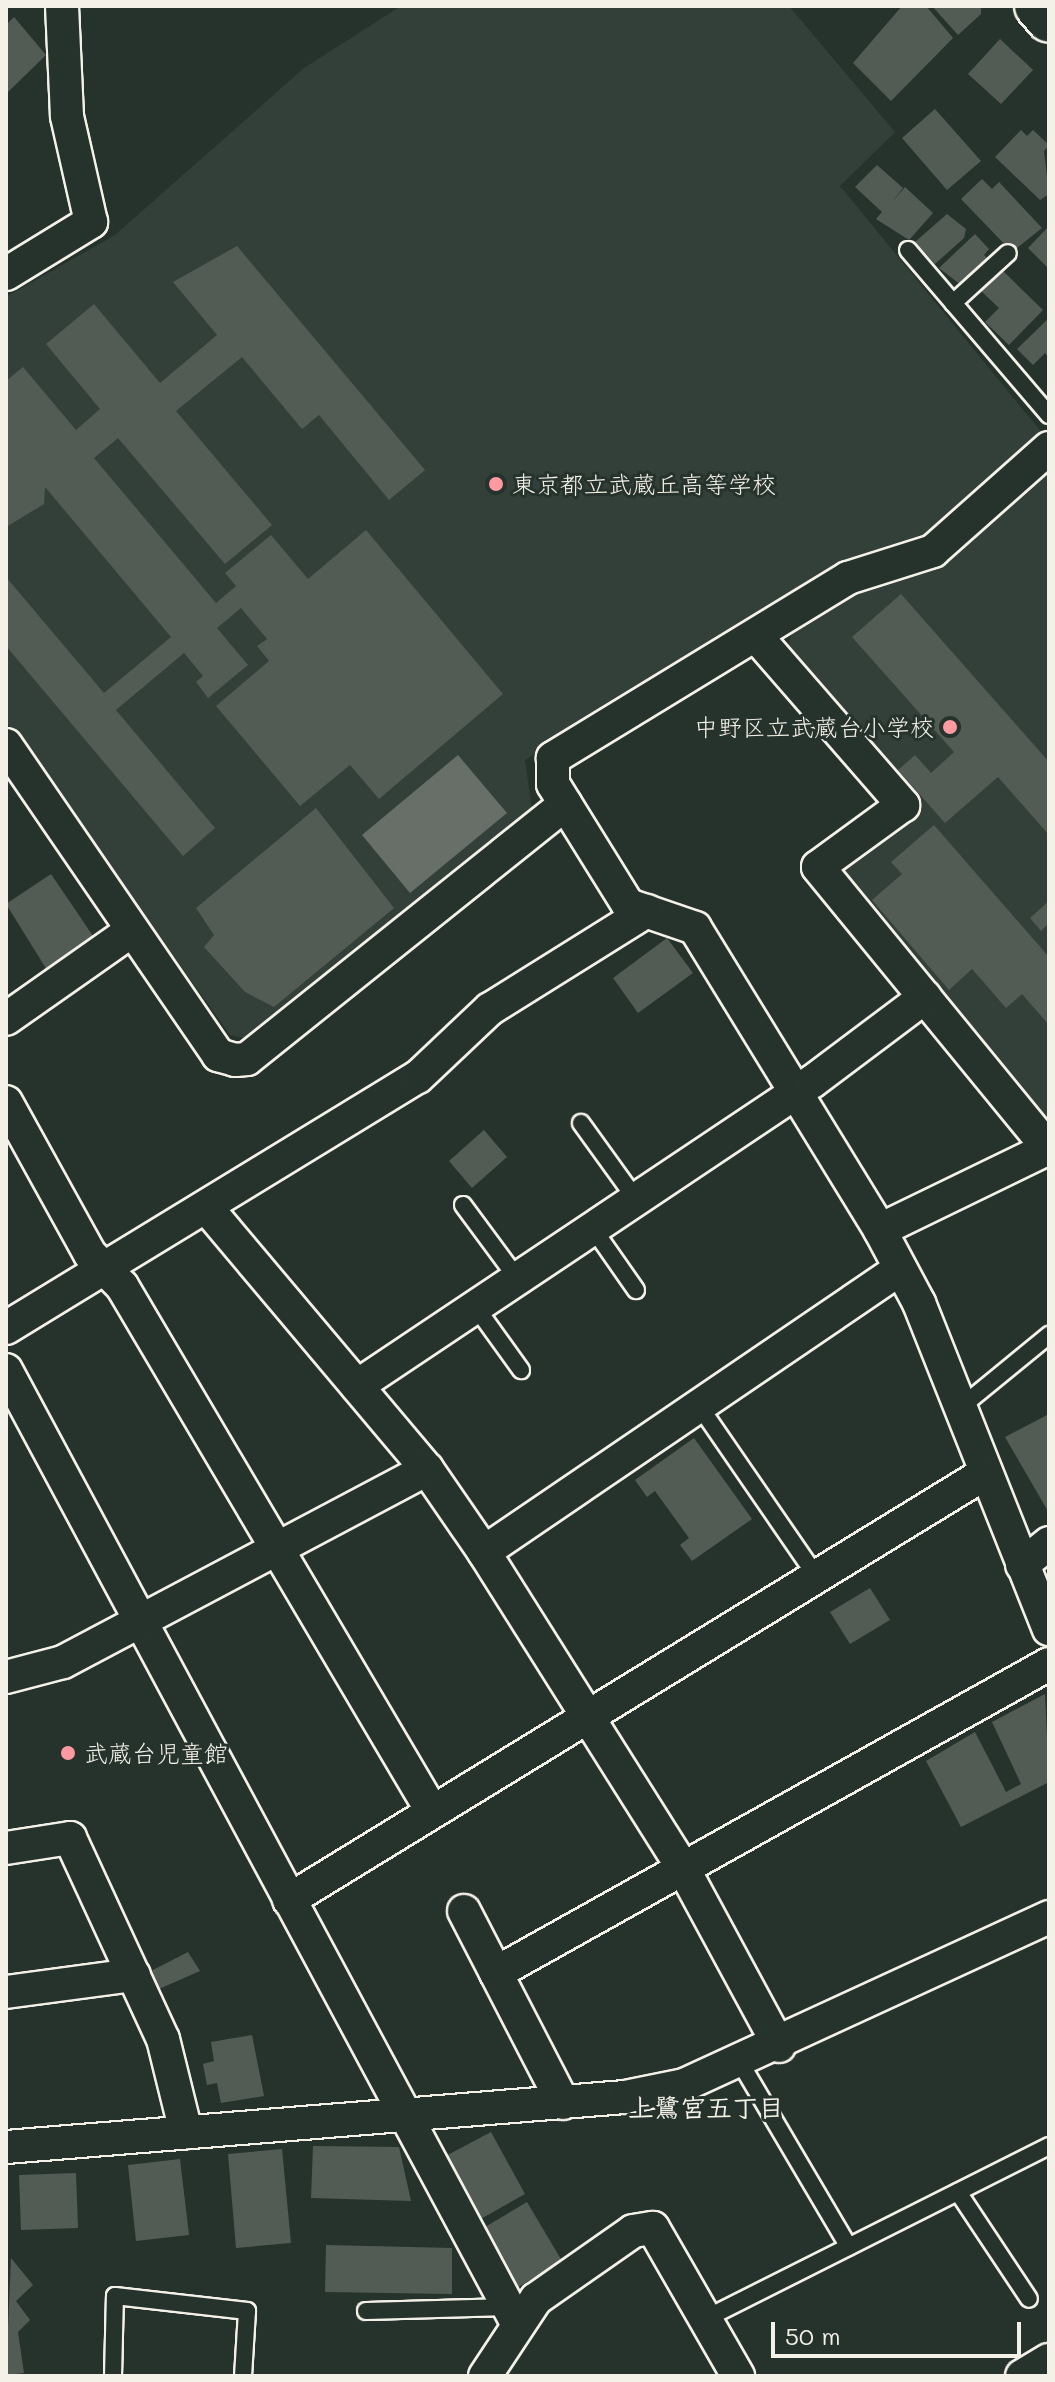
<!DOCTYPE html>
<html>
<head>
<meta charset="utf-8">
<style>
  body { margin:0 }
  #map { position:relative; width:1055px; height:2382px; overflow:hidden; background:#26332d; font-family:Mali,"Klee One",sans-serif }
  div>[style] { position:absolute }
  .built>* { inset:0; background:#333f39 }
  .water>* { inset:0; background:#676f68 }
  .building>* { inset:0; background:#525c55 }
  .roads { filter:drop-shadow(2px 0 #f4f1e8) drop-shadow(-2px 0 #f4f1e8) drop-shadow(0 2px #f4f1e8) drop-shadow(0 -2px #f4f1e8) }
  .lane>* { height:16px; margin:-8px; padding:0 8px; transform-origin:8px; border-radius:8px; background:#26332d }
  .street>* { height:32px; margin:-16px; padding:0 16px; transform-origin:16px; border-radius:16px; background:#26332d }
  .secondary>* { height:44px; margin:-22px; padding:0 22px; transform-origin:22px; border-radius:22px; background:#26332d }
  .dots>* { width:22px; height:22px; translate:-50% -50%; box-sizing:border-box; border:4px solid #26332d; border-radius:50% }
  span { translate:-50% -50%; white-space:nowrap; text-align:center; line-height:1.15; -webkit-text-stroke:6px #26332d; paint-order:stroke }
  .poi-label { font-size:24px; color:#f4f1e8 }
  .left { translate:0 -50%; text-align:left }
  .right { translate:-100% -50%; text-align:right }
  .neighbourhood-label { font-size:26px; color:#f4f1e8; font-weight:700 }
  .frame { position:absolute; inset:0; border:8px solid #f4f1e8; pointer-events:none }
  .scale { position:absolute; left:771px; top:2322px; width:250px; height:36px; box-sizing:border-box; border:4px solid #f4f1e8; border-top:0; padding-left:10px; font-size:24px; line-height:28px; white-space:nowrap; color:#f4f1e8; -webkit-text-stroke:6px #26332d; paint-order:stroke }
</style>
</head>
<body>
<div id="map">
  <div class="built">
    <div style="clip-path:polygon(401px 6px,789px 6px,895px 132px,840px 186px,1043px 434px,928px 535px,844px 565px,525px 760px,532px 810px,253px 1040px,230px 1035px,6px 721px,6px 297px,115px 235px,304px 68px)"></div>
    <div style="clip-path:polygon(1049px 471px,1049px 1121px,841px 874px,915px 806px,788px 648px,792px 632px,853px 595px,939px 568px)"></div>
  </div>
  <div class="water">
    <div style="clip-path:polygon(458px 755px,507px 813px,410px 893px,362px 835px)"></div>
  </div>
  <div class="building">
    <div style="clip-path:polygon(902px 6px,926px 6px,953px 38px,891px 101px,853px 63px)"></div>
    <div style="clip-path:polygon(932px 6px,981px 6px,981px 14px,958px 35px)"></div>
    <div style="clip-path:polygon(14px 17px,46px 55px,6px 94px,6px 25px)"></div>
    <div style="clip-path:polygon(1000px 39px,1033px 70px,1001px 104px,968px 74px)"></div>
    <div style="clip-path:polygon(935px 109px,981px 161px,947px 190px,902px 138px)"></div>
    <div style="clip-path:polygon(1021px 130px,1027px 136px,1033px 130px,1049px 145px,1044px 151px,1049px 194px,1040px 200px,995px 157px)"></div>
    <div style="clip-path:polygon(877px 165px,903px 188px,891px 203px,905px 187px,933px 213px,909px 240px,876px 219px,882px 212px,855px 187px)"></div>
    <div style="clip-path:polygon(982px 179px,992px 189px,999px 182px,1042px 228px,1012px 252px,961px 199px)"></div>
    <div style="clip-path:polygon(947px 214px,966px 229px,964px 238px,935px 264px,915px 242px)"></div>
    <div style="clip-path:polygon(1049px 226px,1049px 269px,1028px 248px)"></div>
    <div style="clip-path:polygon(975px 234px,989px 249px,984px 255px,988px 259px,961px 285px,939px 268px)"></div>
    <div style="clip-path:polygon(237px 246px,425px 470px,389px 500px,319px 415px,302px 429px,242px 357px,176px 411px,272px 525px,225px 564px,118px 438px,94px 458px,216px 603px,236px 586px,225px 573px,271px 535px,308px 579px,366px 530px,503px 694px,379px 799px,350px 765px,300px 806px,216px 706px,269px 661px,257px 646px,267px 639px,241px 608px,217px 628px,248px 665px,208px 698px,196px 682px,203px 676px,184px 653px,116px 710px,215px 828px,183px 856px,6px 646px,6px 577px,104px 693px,171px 637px,45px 487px,44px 504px,6px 527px,6px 381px,23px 367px,76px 430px,100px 409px,46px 344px,94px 304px,160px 383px,217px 335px,173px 282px)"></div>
    <div style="clip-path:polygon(1001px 269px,1043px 310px,1009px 345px,985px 322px,999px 308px,980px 290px)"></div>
    <div style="clip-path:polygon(1049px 318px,1049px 358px,1045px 353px,1033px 365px,1017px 349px)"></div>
    <div style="clip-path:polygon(901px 594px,1049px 762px,1049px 835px,998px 777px,945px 823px,898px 770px,915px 755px,931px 773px,954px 752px,852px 637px)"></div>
    <div style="clip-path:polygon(316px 808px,394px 908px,274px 1007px,245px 992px,204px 947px,214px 935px,196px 908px)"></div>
    <div style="clip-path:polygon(934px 825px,1049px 957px,1049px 1025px,1022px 994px,1006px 1008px,972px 969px,949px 990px,872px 900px,902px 874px,891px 862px)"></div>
    <div style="clip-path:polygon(51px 874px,95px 939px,47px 970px,6px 904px)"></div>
    <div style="clip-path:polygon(1049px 901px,1049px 923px,1041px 931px,1030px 918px)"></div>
    <div style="clip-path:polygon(667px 938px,693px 973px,638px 1013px,613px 978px)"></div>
    <div style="clip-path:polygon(484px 1130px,507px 1157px,472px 1188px,449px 1161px)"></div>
    <div style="clip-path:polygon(1049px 1414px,1049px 1513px,1005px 1437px)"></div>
    <div style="clip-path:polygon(694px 1438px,752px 1519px,692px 1561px,680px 1545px,689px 1538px,655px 1491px,647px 1497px,635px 1480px)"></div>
    <div style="clip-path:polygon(870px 1588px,890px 1620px,850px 1644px,830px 1612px)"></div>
    <div style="clip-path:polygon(1045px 1694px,1049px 1782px,961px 1827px,926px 1761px,975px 1732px,1006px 1792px,1021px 1784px,992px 1722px)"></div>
    <div style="clip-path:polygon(188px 1952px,200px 1971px,159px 1989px,149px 1972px)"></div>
    <div style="clip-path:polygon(252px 2035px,264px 2096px,221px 2103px,217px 2083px,207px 2085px,203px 2064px,214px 2061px,211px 2042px)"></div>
    <div style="clip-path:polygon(491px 2132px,525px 2194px,477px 2221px,442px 2158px)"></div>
    <div style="clip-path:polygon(313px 2146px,399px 2147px,411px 2201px,311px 2198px)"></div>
    <div style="clip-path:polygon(282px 2149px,291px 2243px,236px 2248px,228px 2154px)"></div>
    <div style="clip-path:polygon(180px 2159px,189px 2235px,136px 2241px,128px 2165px)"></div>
    <div style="clip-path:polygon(76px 2173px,78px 2228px,21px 2230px,19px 2175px)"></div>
    <div style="clip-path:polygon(527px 2202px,562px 2261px,515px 2289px,480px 2230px)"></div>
    <div style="clip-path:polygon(326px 2245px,452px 2248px,452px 2294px,325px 2292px)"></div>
    <div style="clip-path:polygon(11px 2258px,33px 2285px,16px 2301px,30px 2320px,18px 2332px,24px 2373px,6px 2375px)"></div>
  </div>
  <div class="roads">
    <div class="lane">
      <div style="left:908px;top:250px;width:217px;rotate:49.5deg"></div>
      <div style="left:953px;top:303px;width:74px;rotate:-42.3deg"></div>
      <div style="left:581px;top:1123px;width:92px;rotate:54.2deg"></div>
      <div style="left:463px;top:1205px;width:91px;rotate:53.5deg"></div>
      <div style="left:592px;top:1227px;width:77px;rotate:55.1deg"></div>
      <div style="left:475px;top:1306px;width:79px;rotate:54.3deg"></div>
      <div style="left:698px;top:1404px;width:210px;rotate:55.5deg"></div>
      <div style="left:961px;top:1407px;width:114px;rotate:-39.3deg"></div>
      <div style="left:741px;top:2064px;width:212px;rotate:59.5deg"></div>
      <div style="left:958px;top:2192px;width:128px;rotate:56.4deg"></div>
      <div style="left:366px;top:2311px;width:143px;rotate:-1.6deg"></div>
      <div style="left:703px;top:2320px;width:387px;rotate:-26.7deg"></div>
      <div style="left:113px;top:2376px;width:80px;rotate:-88.6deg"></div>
      <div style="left:115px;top:2296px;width:133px;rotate:6.5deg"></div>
      <div style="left:247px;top:2311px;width:65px;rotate:93.5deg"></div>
    </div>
    <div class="street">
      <div style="left:6px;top:274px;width:100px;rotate:-31.5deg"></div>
      <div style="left:91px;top:222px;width:109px;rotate:-102.8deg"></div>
      <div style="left:67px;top:116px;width:110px;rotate:-92.6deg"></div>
      <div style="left:1049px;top:448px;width:155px;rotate:138.4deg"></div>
      <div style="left:933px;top:551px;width:89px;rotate:162.4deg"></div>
      <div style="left:848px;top:578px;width:346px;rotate:148.6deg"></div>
      <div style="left:553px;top:758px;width:26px;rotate:90deg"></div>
      <div style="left:553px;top:784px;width:142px;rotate:58.2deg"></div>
      <div style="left:628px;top:905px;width:71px;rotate:18.9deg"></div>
      <div style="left:695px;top:928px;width:354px;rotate:58.5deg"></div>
      <div style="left:880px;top:1230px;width:83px;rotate:61.9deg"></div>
      <div style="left:919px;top:1303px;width:351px;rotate:68.3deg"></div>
      <div style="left:757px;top:637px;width:223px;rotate:49deg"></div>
      <div style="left:903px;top:805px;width:105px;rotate:143.9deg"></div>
      <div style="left:818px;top:867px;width:365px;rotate:50.7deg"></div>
      <div style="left:6px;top:745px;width:376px;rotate:55.6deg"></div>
      <div style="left:218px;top:1055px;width:18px;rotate:16deg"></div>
      <div style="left:235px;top:1060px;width:12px;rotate:-5deg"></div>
      <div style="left:247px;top:1059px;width:408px;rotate:-38.7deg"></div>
      <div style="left:6px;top:1019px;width:151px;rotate:-35.1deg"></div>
      <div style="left:6px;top:1102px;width:174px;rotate:61.1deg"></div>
      <div style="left:90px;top:1254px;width:45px;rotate:45deg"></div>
      <div style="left:122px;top:1286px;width:610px;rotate:59.44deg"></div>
      <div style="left:207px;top:1208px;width:341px;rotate:49.9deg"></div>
      <div style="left:427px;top:1469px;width:101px;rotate:55.5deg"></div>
      <div style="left:484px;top:1552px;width:376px;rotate:57.8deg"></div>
      <div style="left:684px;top:1870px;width:200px;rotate:61.6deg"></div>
      <div style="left:880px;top:1230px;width:188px;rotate:-25.9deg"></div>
      <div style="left:6px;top:1328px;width:482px;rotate:-31.4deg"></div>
      <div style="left:418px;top:1077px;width:99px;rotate:-43.4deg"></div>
      <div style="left:490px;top:1009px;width:185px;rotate:-32deg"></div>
      <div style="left:6px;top:1370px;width:1081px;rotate:61.8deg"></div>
      <div style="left:357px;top:1386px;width:549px;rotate:-33.78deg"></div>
      <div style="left:813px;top:1081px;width:140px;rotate:-36.9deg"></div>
      <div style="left:484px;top:1552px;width:503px;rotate:-34.23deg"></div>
      <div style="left:1022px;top:1565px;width:35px;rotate:-39deg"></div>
      <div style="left:6px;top:1677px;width:59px;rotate:-14.7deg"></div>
      <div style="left:63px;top:1662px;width:412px;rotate:-27.9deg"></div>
      <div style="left:6px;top:1848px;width:65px;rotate:-8.9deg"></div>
      <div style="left:70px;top:1838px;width:221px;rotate:65.2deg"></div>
      <div style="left:163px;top:2039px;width:96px;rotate:76.1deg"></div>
      <div style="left:289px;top:1900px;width:815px;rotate:-31.51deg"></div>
      <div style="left:464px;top:1911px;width:216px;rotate:62.7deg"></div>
      <div style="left:496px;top:1973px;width:633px;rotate:-29.2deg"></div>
      <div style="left:6px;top:1992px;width:129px;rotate:-7.6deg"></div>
      <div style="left:6px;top:2147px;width:621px;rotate:-4.62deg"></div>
      <div style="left:625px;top:2097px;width:60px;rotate:-11.5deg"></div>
      <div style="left:684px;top:2085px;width:402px;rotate:-24.7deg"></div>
      <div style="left:485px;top:2376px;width:92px;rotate:-56.5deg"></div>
      <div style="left:536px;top:2299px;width:118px;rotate:-35deg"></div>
      <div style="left:633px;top:2231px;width:20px;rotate:-9deg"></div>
      <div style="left:653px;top:2228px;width:171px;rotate:60.1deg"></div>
      <div style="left:1022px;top:2376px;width:31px;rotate:-31deg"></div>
    </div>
    <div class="secondary">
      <div style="left:1037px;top:6px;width:18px;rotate:49deg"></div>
    </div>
  </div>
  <div class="dots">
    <div style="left:496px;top:484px;background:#ff9aa2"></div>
    <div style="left:950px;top:727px;background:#ff9aa2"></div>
    <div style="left:68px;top:1753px;background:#ff9aa2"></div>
  </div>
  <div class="poi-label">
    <span class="left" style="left:512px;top:484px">東京都立武蔵丘高等学校</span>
    <span class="right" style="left:934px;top:727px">中野区立武蔵台小学校</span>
    <span class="left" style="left:84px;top:1753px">武蔵台児童館</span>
  </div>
  <div class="neighbourhood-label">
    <span style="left:706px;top:2108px">上鷺宮五丁目</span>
  </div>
  <div class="frame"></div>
  <div class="scale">50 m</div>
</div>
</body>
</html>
